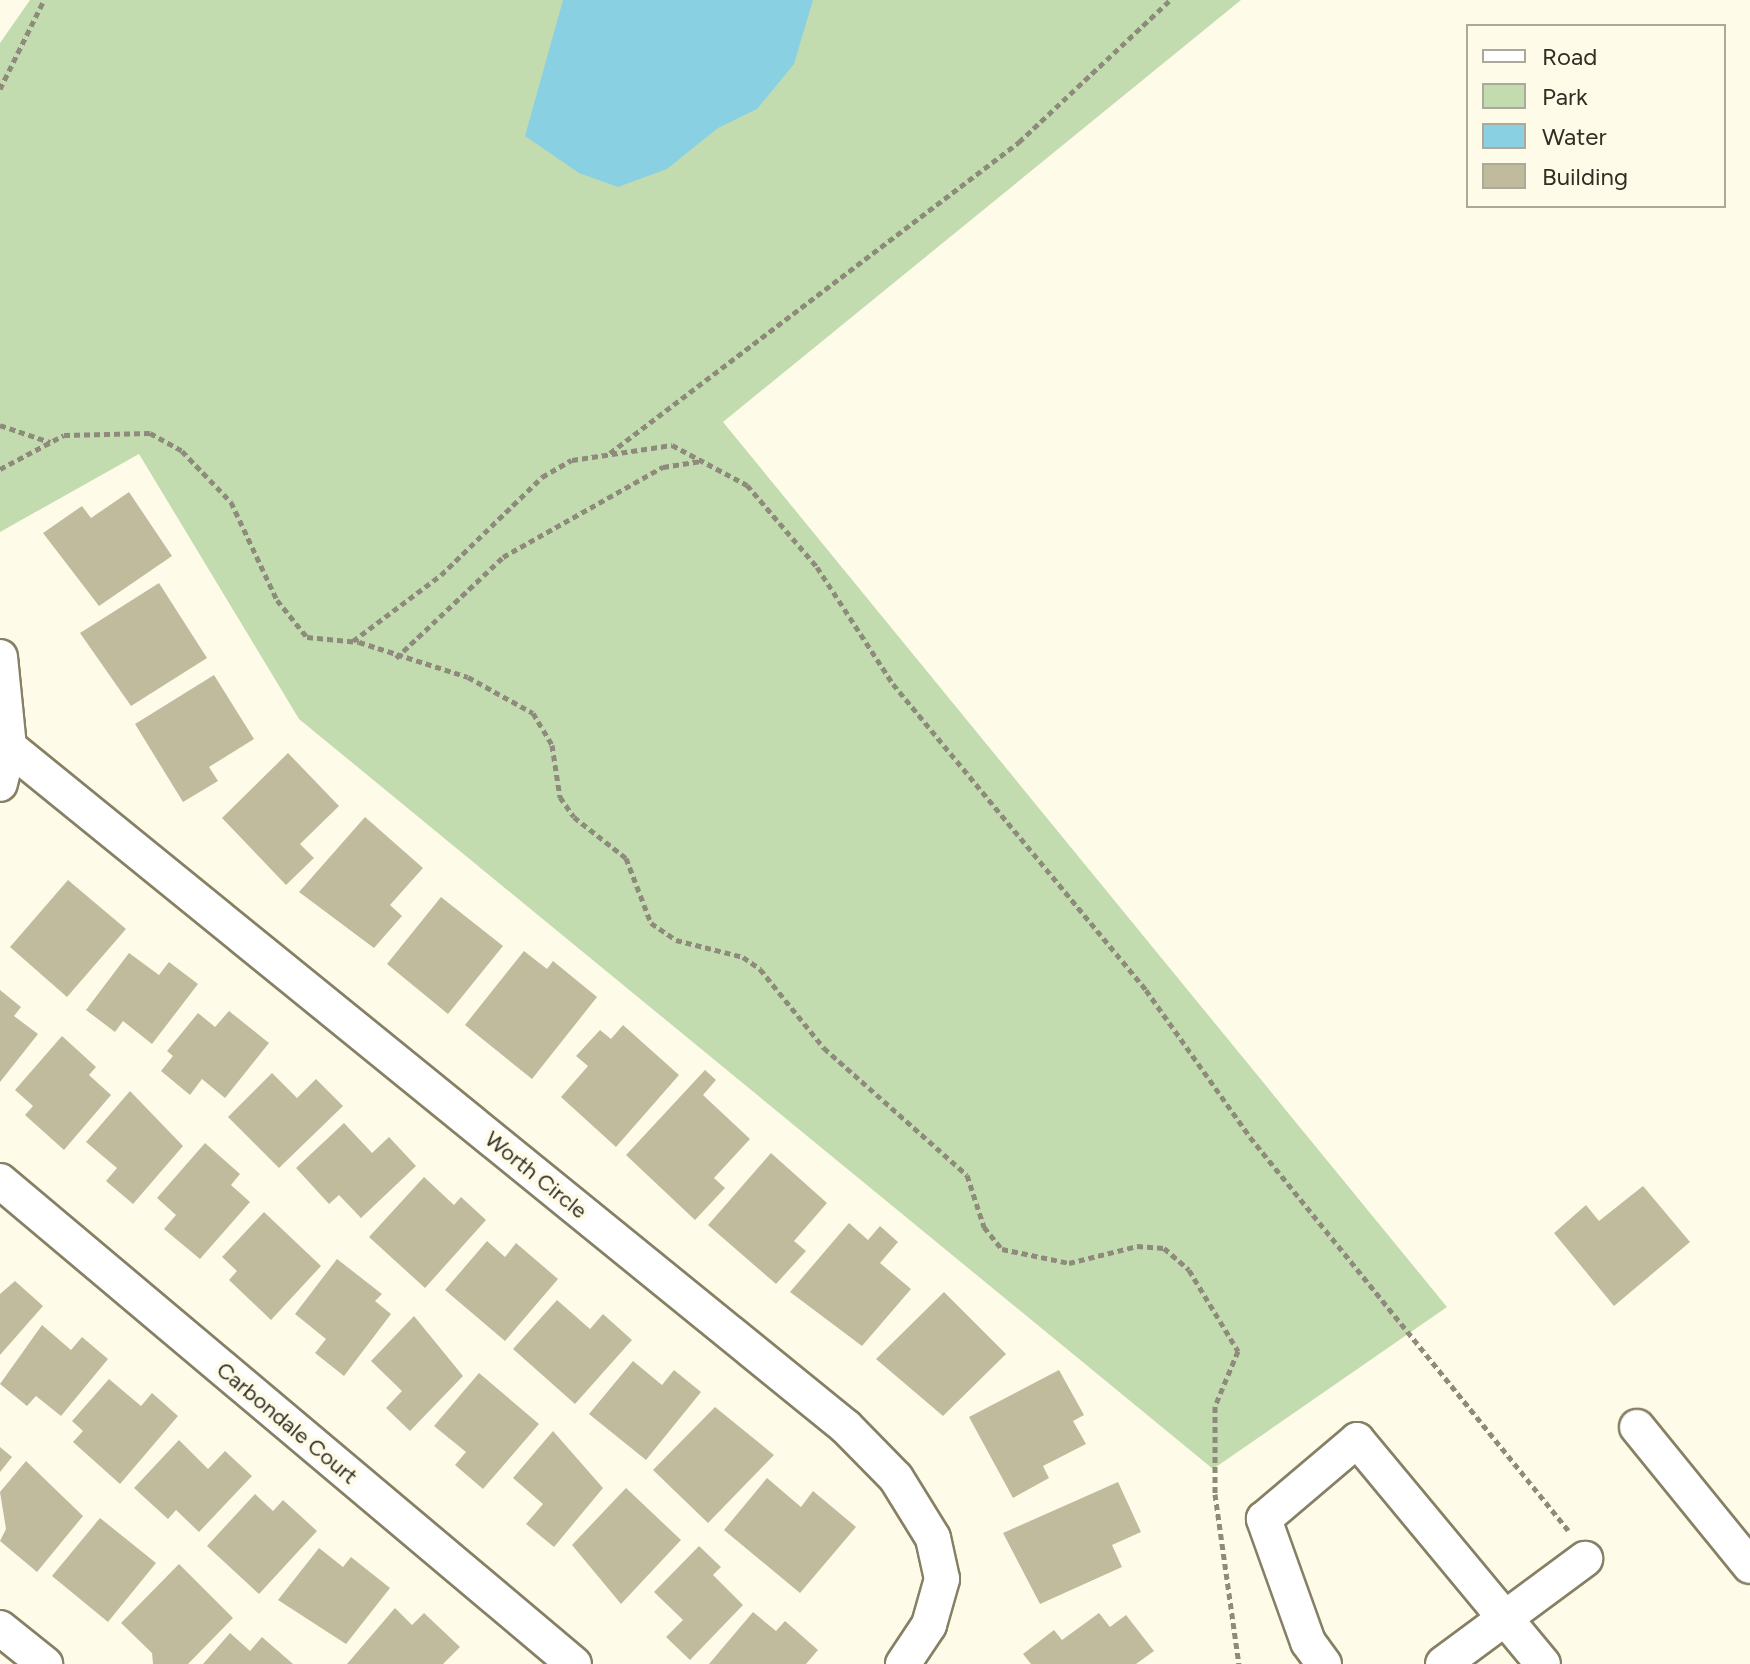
<!DOCTYPE html>
<html>
<head>
<meta charset="utf-8">
<style>
  body { margin:0 }
  #map { position:relative; width:1750px; height:1664px; overflow:hidden; background:#fffbe9; font-family:Figtree,sans-serif }
  div>[style] { position:absolute }
  .green>* { inset:0; background:#c3dcaf }
  .water>* { inset:0; background:#8ad0e3 }
  .building>* { inset:0; background:#c1bb9e }
  .path>* { height:5px; margin-top:-2.5px; transform-origin:0; background:repeating-linear-gradient(90deg,#8e8b7d 0 6px,transparent 0 10px) }
  .roads { filter:drop-shadow(2px 0 #868065) drop-shadow(-2px 0 #868065) drop-shadow(0 2px #868065) drop-shadow(0 -2px #868065) }
  .minor>* { height:34px; margin:-17px; padding:0 17px; transform-origin:17px; border-radius:17px; background:#fff }
  span { translate:-50% -50%; white-space:nowrap; text-align:center; line-height:1.15; -webkit-text-stroke:8px #fffbe9; paint-order:stroke }
  .street-label { font-size:22px; color:#312e23 }
  .legend { position:absolute; left:1466px; top:24px; width:260px; height:184px; box-sizing:border-box; background:#fffbe9; border:2px solid #ada99a; margin:0; padding:10px 14px; list-style:none; font-size:24px; color:#312e23 }
  .legend li { display:flex; align-items:center; gap:16px; height:40px }
  .legend b { width:40px; border:2px solid #ada99a }
</style>
</head>
<body>
<div id="map">
  <div class="green">
    <div style="clip-path:polygon(30px 0,1241px 0,723px 422px,1447px 1307px,1213px 1469px,299px 719px,139px 454px,0 532px,0 43px)"></div>
  </div>
  <div class="water">
    <div style="clip-path:polygon(563px 0,813px 0,794px 64px,757px 109px,718px 128px,667px 169px,618px 187px,579px 173px,525px 136px)"></div>
  </div>
  <div class="building">
    <div style="clip-path:polygon(129px 492px,172px 556px,99px 606px,43px 533px,82px 506px,91px 518px)"></div>
    <div style="clip-path:polygon(159px 583px,207px 658px,131px 706px,80px 633px)"></div>
    <div style="clip-path:polygon(214px 675px,254px 739px,209px 767px,218px 781px,183px 802px,135px 724px)"></div>
    <div style="clip-path:polygon(288px 753px,339px 806px,300px 844px,314px 858px,286px 885px,222px 818px)"></div>
    <div style="clip-path:polygon(365px 817px,423px 868px,390px 905px,402px 916px,374px 948px,299px 892px)"></div>
    <div style="clip-path:polygon(68px 880px,126px 929px,67px 997px,10px 947px)"></div>
    <div style="clip-path:polygon(441px 897px,503px 946px,448px 1014px,387px 964px)"></div>
    <div style="clip-path:polygon(524px 951px,547px 969px,553px 961px,597px 997px,532px 1079px,465px 1025px)"></div>
    <div style="clip-path:polygon(129px 953px,159px 975px,169px 962px,198px 984px,152px 1044px,123px 1021px,115px 1032px,86px 1010px)"></div>
    <div style="clip-path:polygon(0 990px,21px 1007px,14px 1016px,38px 1034px,0 1082px)"></div>
    <div style="clip-path:polygon(229px 1011px,269px 1043px,225px 1098px,202px 1079px,190px 1095px,161px 1071px,173px 1056px,167px 1051px,198px 1013px,215px 1027px)"></div>
    <div style="clip-path:polygon(623px 1025px,679px 1075px,616px 1147px,561px 1097px,588px 1066px,576px 1056px,600px 1030px,611px 1039px)"></div>
    <div style="clip-path:polygon(62px 1036px,96px 1067px,89px 1075px,111px 1095px,64px 1150px,25px 1115px,33px 1106px,15px 1090px)"></div>
    <div style="clip-path:polygon(705px 1070px,716px 1080px,703px 1095px,750px 1139px,714px 1178px,725px 1188px,695px 1220px,626px 1155px)"></div>
    <div style="clip-path:polygon(272px 1073px,297px 1098px,316px 1079px,343px 1106px,279px 1168px,228px 1117px)"></div>
    <div style="clip-path:polygon(130px 1091px,183px 1146px,133px 1204px,106px 1181px,117px 1168px,86px 1142px)"></div>
    <div style="clip-path:polygon(344px 1123px,372px 1153px,389px 1137px,416px 1166px,361px 1218px,339px 1195px,329px 1204px,296px 1168px)"></div>
    <div style="clip-path:polygon(205px 1143px,240px 1174px,231px 1185px,250px 1202px,200px 1259px,164px 1229px,176px 1215px,157px 1198px)"></div>
    <div style="clip-path:polygon(771px 1153px,827px 1203px,794px 1241px,806px 1251px,776px 1284px,708px 1225px)"></div>
    <div style="clip-path:polygon(424px 1177px,454px 1205px,461px 1197px,486px 1220px,425px 1288px,369px 1237px)"></div>
    <div style="clip-path:polygon(1643px 1186px,1690px 1242px,1614px 1306px,1554px 1233px,1586px 1205px,1599px 1221px)"></div>
    <div style="clip-path:polygon(264px 1212px,321px 1266px,271px 1320px,229px 1280px,237px 1271px,222px 1257px)"></div>
    <div style="clip-path:polygon(849px 1223px,868px 1240px,880px 1226px,898px 1242px,880px 1263px,911px 1289px,862px 1346px,790px 1292px)"></div>
    <div style="clip-path:polygon(487px 1241px,505px 1257px,516px 1243px,558px 1279px,505px 1341px,445px 1290px)"></div>
    <div style="clip-path:polygon(337px 1259px,382px 1294px,375px 1301px,391px 1314px,344px 1376px,315px 1353px,326px 1339px,295px 1314px)"></div>
    <div style="clip-path:polygon(15px 1281px,43px 1306px,0 1355px,0 1294px)"></div>
    <div style="clip-path:polygon(944px 1292px,1006px 1354px,943px 1416px,876px 1359px)"></div>
    <div style="clip-path:polygon(557px 1300px,590px 1329px,603px 1314px,632px 1340px,575px 1404px,513px 1349px)"></div>
    <div style="clip-path:polygon(414px 1316px,463px 1376px,410px 1431px,386px 1408px,402px 1391px,371px 1361px)"></div>
    <div style="clip-path:polygon(42px 1325px,71px 1350px,82px 1337px,108px 1359px,61px 1416px,36px 1396px,27px 1406px,0 1384px)"></div>
    <div style="clip-path:polygon(633px 1361px,662px 1385px,674px 1370px,701px 1392px,646px 1460px,589px 1414px)"></div>
    <div style="clip-path:polygon(1059px 1370px,1084px 1415px,1073px 1421px,1086px 1444px,1043px 1466px,1049px 1478px,1013px 1498px,969px 1417px)"></div>
    <div style="clip-path:polygon(479px 1373px,539px 1424px,483px 1489px,455px 1465px,466px 1452px,434px 1426px)"></div>
    <div style="clip-path:polygon(109px 1379px,141px 1406px,152px 1393px,178px 1416px,120px 1484px,73px 1442px,83px 1431px,72px 1421px)"></div>
    <div style="clip-path:polygon(715px 1407px,774px 1455px,708px 1523px,653px 1470px)"></div>
    <div style="clip-path:polygon(553px 1431px,603px 1488px,554px 1547px,526px 1524px,543px 1504px,513px 1478px)"></div>
    <div style="clip-path:polygon(179px 1440px,208px 1469px,225px 1451px,252px 1476px,199px 1532px,176px 1510px,168px 1519px,134px 1488px)"></div>
    <div style="clip-path:polygon(0 1447px,12px 1457px,0 1472px)"></div>
    <div style="clip-path:polygon(26px 1461px,83px 1516px,37px 1572px,0 1541px,6px 1529px,0 1492px)"></div>
    <div style="clip-path:polygon(767px 1478px,801px 1507px,813px 1491px,856px 1527px,800px 1593px,724px 1530px)"></div>
    <div style="clip-path:polygon(1118px 1482px,1141px 1532px,1112px 1545px,1122px 1567px,1040px 1604px,1003px 1533px)"></div>
    <div style="clip-path:polygon(626px 1488px,681px 1540px,621px 1604px,572px 1545px)"></div>
    <div style="clip-path:polygon(255px 1494px,273px 1511px,283px 1500px,317px 1531px,259px 1594px,207px 1546px)"></div>
    <div style="clip-path:polygon(100px 1518px,156px 1563px,108px 1622px,52px 1576px)"></div>
    <div style="clip-path:polygon(699px 1546px,721px 1567px,713px 1575px,743px 1605px,690px 1660px,666px 1637px,683px 1620px,654px 1592px)"></div>
    <div style="clip-path:polygon(319px 1548px,343px 1567px,351px 1557px,390px 1588px,346px 1644px,278px 1600px)"></div>
    <div style="clip-path:polygon(179px 1564px,233px 1618px,188px 1664px,153px 1664px,152px 1653px,121px 1623px)"></div>
    <div style="clip-path:polygon(395px 1608px,412px 1625px,424px 1613px,460px 1647px,443px 1664px,347px 1664px)"></div>
    <div style="clip-path:polygon(753px 1612px,776px 1631px,785px 1621px,818px 1650px,806px 1664px,709px 1664px)"></div>
    <div style="clip-path:polygon(1099px 1613px,1110px 1627px,1126px 1615px,1154px 1651px,1136px 1664px,1031px 1664px,1023px 1654px,1054px 1630px,1062px 1640px)"></div>
    <div style="clip-path:polygon(230px 1633px,250px 1651px,262px 1637px,293px 1664px,203px 1664px)"></div>
  </div>
  <div class="path">
    <div style="left:0;top:89px;width:99px;rotate:-63.7deg"></div>
    <div style="left:0;top:425px;width:53px;rotate:18.8deg"></div>
    <div style="left:610px;top:453px;width:514px;rotate:-37.25deg"></div>
    <div style="left:1019px;top:142px;width:207px;rotate:-43.2deg"></div>
    <div style="left:0;top:469px;width:72px;rotate:-28deg"></div>
    <div style="left:64px;top:435px;width:86px;rotate:-1.3deg"></div>
    <div style="left:150px;top:433px;width:37px;rotate:29deg"></div>
    <div style="left:182px;top:451px;width:71px;rotate:46.1deg"></div>
    <div style="left:231px;top:502px;width:108px;rotate:64.9deg"></div>
    <div style="left:277px;top:600px;width:48px;rotate:51deg"></div>
    <div style="left:307px;top:637px;width:52px;rotate:5.5deg"></div>
    <div style="left:359px;top:642px;width:114px;rotate:17.8deg"></div>
    <div style="left:468px;top:677px;width:74px;rotate:29deg"></div>
    <div style="left:533px;top:713px;width:37px;rotate:59deg"></div>
    <div style="left:552px;top:745px;width:53px;rotate:81.3deg"></div>
    <div style="left:560px;top:797px;width:24px;rotate:55deg"></div>
    <div style="left:574px;top:817px;width:66px;rotate:38.3deg"></div>
    <div style="left:626px;top:858px;width:70px;rotate:69deg"></div>
    <div style="left:651px;top:923px;width:30px;rotate:34deg"></div>
    <div style="left:676px;top:940px;width:69px;rotate:14.2deg"></div>
    <div style="left:743px;top:957px;width:21px;rotate:35deg"></div>
    <div style="left:760px;top:969px;width:102px;rotate:51deg"></div>
    <div style="left:824px;top:1048px;width:191px;rotate:41.6deg"></div>
    <div style="left:967px;top:1175px;width:55px;rotate:71.9deg"></div>
    <div style="left:984px;top:1227px;width:28px;rotate:51deg"></div>
    <div style="left:1002px;top:1249px;width:68px;rotate:11.8deg"></div>
    <div style="left:1069px;top:1263px;width:70px;rotate:-14deg"></div>
    <div style="left:1137px;top:1246px;width:27px;rotate:4deg"></div>
    <div style="left:1164px;top:1248px;width:33px;rotate:41deg"></div>
    <div style="left:1189px;top:1270px;width:95px;rotate:58.8deg"></div>
    <div style="left:1238px;top:1351px;width:60px;rotate:112.7deg"></div>
    <div style="left:1215px;top:1406px;width:88px;rotate:90deg"></div>
    <div style="left:1215px;top:1494px;width:172px;rotate:82deg"></div>
    <div style="left:353px;top:641px;width:110px;rotate:-36.9deg"></div>
    <div style="left:441px;top:575px;width:141px;rotate:-44.1deg"></div>
    <div style="left:542px;top:477px;width:34px;rotate:-30deg"></div>
    <div style="left:572px;top:460px;width:101px;rotate:-8.5deg"></div>
    <div style="left:672px;top:445px;width:85px;rotate:28.1deg"></div>
    <div style="left:747px;top:485px;width:108px;rotate:49.5deg"></div>
    <div style="left:817px;top:567px;width:140px;rotate:57deg"></div>
    <div style="left:893px;top:684px;width:397px;rotate:50.4deg"></div>
    <div style="left:1146px;top:990px;width:180px;rotate:54.7deg"></div>
    <div style="left:1250px;top:1137px;width:506px;rotate:51.02deg"></div>
    <div style="left:396px;top:658px;width:147px;rotate:-43.3deg"></div>
    <div style="left:503px;top:557px;width:184px;rotate:-29.4deg"></div>
    <div style="left:663px;top:467px;width:37px;rotate:-9deg"></div>
  </div>
  <div class="roads">
    <div class="minor">
      <div style="left:0;top:657px;width:90px;rotate:84.3deg"></div>
      <div style="left:9px;top:747px;width:38px;rotate:104deg"></div>
      <div style="left:9px;top:747px;width:1078px;rotate:39.09deg"></div>
      <div style="left:846px;top:1427px;width:71px;rotate:45.6deg"></div>
      <div style="left:896px;top:1478px;width:70px;rotate:58.3deg"></div>
      <div style="left:933px;top:1538px;width:42px;rotate:77.6deg"></div>
      <div style="left:942px;top:1579px;width:48px;rotate:105.8deg"></div>
      <div style="left:929px;top:1625px;width:47px;rotate:123.7deg"></div>
      <div style="left:0;top:1181px;width:750px;rotate:40.08deg"></div>
      <div style="left:1637px;top:1427px;width:179px;rotate:50.9deg"></div>
      <div style="left:0;top:1628px;width:58px;rotate:38.7deg"></div>
      <div style="left:1324px;top:1664px;width:27px;rotate:-126deg"></div>
      <div style="left:1308px;top:1642px;width:131px;rotate:-109.7deg"></div>
      <div style="left:1264px;top:1519px;width:122px;rotate:-40.3deg"></div>
      <div style="left:1357px;top:1440px;width:291px;rotate:50.3deg"></div>
      <div style="left:1443px;top:1664px;width:177px;rotate:-36.5deg"></div>
    </div>
  </div>
  <div class="street-label">
    <span style="left:536px;top:1175px;rotate:39deg">Worth Circle</span>
    <span style="left:287px;top:1423px;rotate:40deg">Carbondale Court</span>
  </div>
  <ul class="legend">
  <li><b style="height:10px;background:#fff"></b>Road</li>
  <li><b style="height:22px;background:#c3dcaf"></b>Park</li>
  <li><b style="height:22px;background:#8ad0e3"></b>Water</li>
  <li><b style="height:22px;background:#c1bb9e"></b>Building</li>
  </ul>
</div>
</body>
</html>
